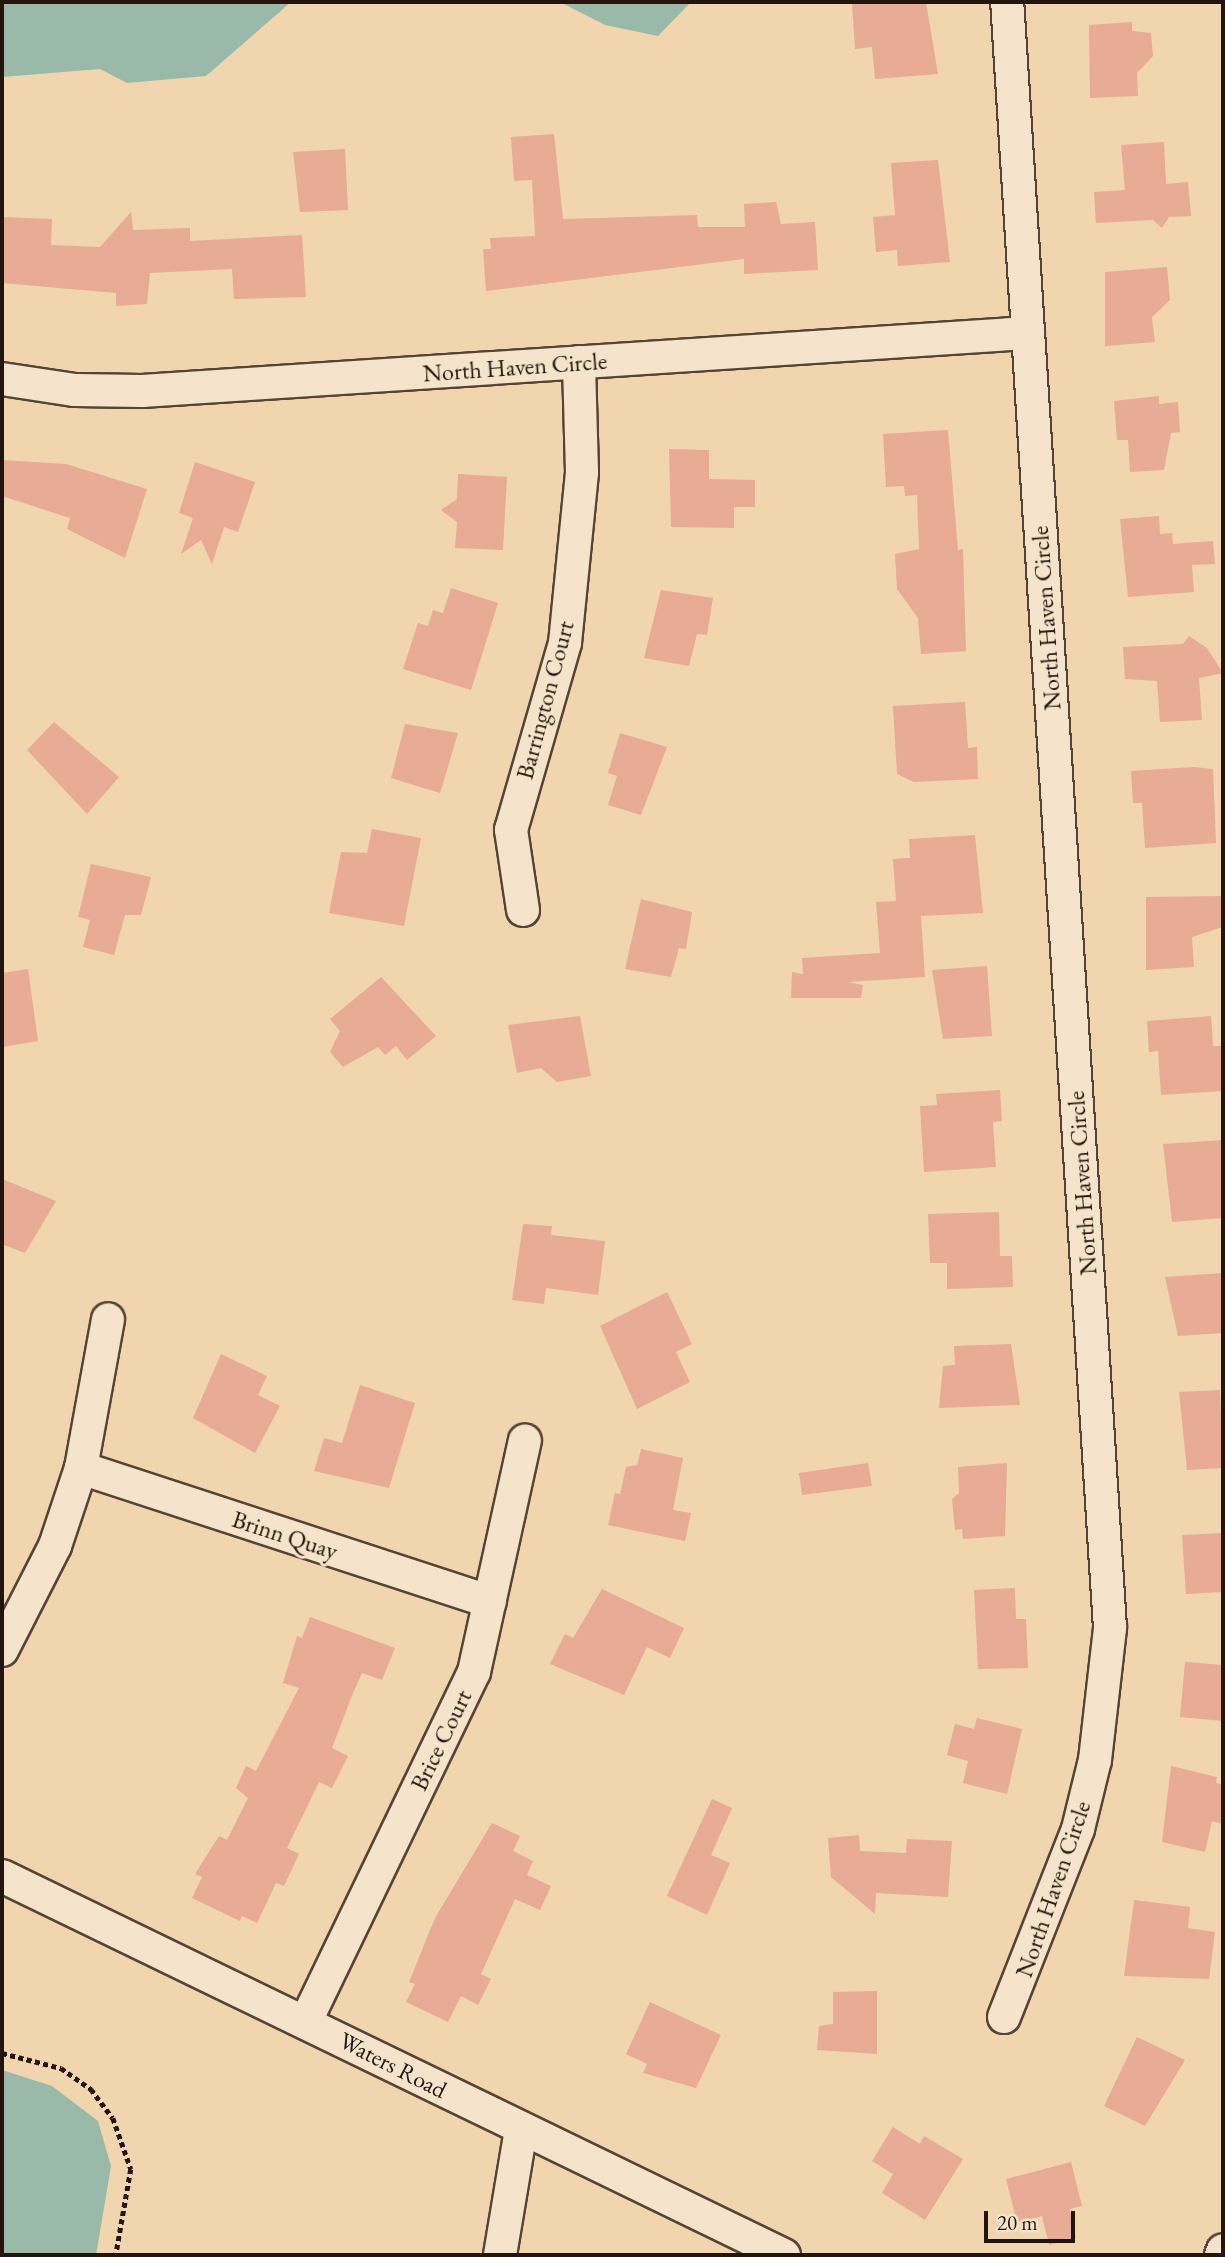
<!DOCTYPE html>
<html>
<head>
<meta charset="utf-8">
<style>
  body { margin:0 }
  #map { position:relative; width:1225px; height:2257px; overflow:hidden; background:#f0d5af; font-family:"EB Garamond",serif }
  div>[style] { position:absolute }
  .water>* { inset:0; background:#9bb9a8 }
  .building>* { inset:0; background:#e7ab96 }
  .path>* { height:4.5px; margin-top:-2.25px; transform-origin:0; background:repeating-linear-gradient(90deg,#23140d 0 5px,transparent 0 8.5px) }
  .roads { filter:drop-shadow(2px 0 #564436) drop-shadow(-2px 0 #564436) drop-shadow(0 2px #564436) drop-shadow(0 -2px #564436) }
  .minor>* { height:32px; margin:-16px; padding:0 16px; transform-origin:16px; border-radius:16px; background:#f5e4cb }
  span { translate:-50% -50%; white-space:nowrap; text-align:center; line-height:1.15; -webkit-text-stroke:6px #f5e4cb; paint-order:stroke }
  .street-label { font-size:24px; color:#23140d }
  .frame { position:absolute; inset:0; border:4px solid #23140d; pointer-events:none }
  .scale { position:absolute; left:984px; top:2211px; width:91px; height:32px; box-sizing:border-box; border:4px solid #23140d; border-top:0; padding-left:9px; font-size:21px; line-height:24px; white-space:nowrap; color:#23140d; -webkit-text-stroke:5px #f5e4cb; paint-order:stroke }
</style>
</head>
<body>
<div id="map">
  <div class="water">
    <div style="clip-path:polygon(2px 2px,291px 2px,206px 76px,127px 83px,100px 69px,2px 77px)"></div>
    <div style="clip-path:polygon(560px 2px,691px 2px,658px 36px,605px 25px)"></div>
    <div style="clip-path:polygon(2px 2070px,52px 2086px,98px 2121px,111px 2166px,96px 2255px,2px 2255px)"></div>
  </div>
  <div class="building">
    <div style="clip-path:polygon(926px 2px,938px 74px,875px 79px,872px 47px,855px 49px,852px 3px)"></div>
    <div style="clip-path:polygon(1132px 22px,1132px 31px,1151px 33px,1153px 56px,1137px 73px,1138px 96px,1090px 98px,1089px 25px)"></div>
    <div style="clip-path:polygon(554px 134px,563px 219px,697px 215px,698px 227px,745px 227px,744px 204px,776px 202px,781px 224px,815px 222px,818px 270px,744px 274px,744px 259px,486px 291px,483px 249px,491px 249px,490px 238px,535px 236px,532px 180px,514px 181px,511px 137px)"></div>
    <div style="clip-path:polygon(1164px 142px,1166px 184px,1188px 182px,1191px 216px,1169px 217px,1162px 228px,1153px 220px,1096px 223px,1094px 192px,1125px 190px,1121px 145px)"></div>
    <div style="clip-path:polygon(345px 149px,348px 210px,300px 212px,293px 152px)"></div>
    <div style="clip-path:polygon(938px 160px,950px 262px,898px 266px,897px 250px,876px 252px,873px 217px,895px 215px,891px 163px)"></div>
    <div style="clip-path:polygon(131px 212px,133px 230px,190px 228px,190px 241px,302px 235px,306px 297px,234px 299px,232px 269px,150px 273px,147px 304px,116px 306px,116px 293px,2px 283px,2px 217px,52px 219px,51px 245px,100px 247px)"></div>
    <div style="clip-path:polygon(1167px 267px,1170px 300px,1152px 317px,1155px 342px,1105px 346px,1105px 272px)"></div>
    <div style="clip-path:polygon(1159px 396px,1159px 404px,1178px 402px,1180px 432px,1171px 433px,1164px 470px,1130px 472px,1128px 440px,1117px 440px,1114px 401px)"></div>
    <div style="clip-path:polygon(948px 430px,958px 550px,963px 549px,966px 651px,921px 654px,918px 618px,897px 589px,895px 554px,919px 549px,917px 495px,905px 496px,904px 486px,886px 487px,883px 434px)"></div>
    <div style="clip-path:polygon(669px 449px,709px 450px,709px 479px,755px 480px,755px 507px,734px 507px,734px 528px,671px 527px)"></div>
    <div style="clip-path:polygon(2px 460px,66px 464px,147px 489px,125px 558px,67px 529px,70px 518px,2px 496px)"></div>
    <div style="clip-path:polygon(195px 462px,255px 482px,238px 532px,224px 527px,212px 564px,201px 540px,181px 554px,193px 518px,179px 513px)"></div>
    <div style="clip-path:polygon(458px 474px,507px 477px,503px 550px,455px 548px,457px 522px,441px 510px,457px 499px)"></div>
    <div style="clip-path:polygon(1159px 516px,1160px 534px,1172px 533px,1173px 544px,1213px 541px,1215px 564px,1192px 565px,1194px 592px,1128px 597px,1120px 519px)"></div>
    <div style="clip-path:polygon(451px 588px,498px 603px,471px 690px,403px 669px,418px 623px,428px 626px,433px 610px,443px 613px)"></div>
    <div style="clip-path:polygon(661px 590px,713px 598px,707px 635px,697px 634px,689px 666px,644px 658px)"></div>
    <div style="clip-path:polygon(1189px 636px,1207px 648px,1223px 673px,1199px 678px,1202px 720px,1160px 722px,1157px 681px,1125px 679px,1123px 647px,1183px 644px)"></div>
    <div style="clip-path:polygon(965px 702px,968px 748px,977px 747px,978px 779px,914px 782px,897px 774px,893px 706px)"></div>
    <div style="clip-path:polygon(54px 722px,119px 777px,87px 814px,27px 750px)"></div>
    <div style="clip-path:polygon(405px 724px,458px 733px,440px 793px,391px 778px)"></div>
    <div style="clip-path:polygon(620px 733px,667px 747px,641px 815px,608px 805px,617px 776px,608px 773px)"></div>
    <div style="clip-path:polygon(1194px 767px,1213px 769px,1216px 843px,1145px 848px,1142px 803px,1133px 803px,1131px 771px)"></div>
    <div style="clip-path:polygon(372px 829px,421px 838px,404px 926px,329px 913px,341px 852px,367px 853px)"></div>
    <div style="clip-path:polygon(975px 835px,983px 913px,921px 916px,925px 977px,847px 982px,863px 985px,861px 998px,791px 998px,792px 972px,803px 974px,802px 958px,880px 953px,876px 902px,896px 901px,893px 859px,910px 858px,909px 839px)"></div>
    <div style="clip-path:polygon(91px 864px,151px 877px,141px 915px,125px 915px,114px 955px,83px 947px,90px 920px,78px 917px)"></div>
    <div style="clip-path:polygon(1223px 896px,1223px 927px,1192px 937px,1194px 967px,1146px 970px,1146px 897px)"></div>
    <div style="clip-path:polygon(641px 899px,692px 912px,686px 949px,679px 948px,671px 977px,625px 969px)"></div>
    <div style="clip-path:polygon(987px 966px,992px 1036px,943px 1039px,932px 970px)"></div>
    <div style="clip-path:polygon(28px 969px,38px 1041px,2px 1047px,2px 973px)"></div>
    <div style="clip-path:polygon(381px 977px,436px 1036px,407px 1060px,396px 1046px,385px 1055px,378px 1047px,343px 1067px,330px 1052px,340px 1031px,330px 1019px)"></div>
    <div style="clip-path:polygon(580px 1016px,591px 1076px,557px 1082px,541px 1068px,517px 1073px,508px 1025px)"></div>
    <div style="clip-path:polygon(1211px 1016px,1213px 1046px,1223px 1046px,1223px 1091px,1161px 1095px,1158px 1051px,1149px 1052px,1147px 1021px)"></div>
    <div style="clip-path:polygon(1000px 1090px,1002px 1121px,993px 1122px,996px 1167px,924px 1172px,920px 1106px,937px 1105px,936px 1094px)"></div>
    <div style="clip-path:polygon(1223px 1140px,1223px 1218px,1172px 1222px,1163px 1144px)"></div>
    <div style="clip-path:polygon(2px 1179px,56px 1201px,25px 1253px,2px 1244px)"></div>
    <div style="clip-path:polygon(999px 1212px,1000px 1256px,1012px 1256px,1013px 1287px,947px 1289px,947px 1263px,930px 1263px,928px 1214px)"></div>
    <div style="clip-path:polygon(523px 1224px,552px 1226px,551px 1235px,605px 1241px,598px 1295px,546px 1288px,544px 1304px,512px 1300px)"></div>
    <div style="clip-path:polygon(1223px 1273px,1223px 1333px,1178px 1336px,1165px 1277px)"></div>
    <div style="clip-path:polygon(667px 1292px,692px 1344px,676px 1352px,690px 1382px,637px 1409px,600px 1326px)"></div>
    <div style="clip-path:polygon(1011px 1344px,1020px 1405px,939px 1408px,943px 1366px,955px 1365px,954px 1346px)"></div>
    <div style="clip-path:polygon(221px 1354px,267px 1376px,258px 1395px,280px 1406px,255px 1453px,193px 1418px)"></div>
    <div style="clip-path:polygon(360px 1385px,415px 1403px,389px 1488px,314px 1471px,324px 1438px,342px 1443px)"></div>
    <div style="clip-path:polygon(1220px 1390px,1223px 1468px,1187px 1470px,1179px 1392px)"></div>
    <div style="clip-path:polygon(641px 1449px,683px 1458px,673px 1510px,691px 1513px,685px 1541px,608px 1525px,615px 1493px,620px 1494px,626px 1467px,637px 1465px)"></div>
    <div style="clip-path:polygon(868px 1463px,872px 1486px,802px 1495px,799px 1473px)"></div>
    <div style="clip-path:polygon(1007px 1463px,1005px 1536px,963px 1539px,962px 1529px,955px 1530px,952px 1499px,959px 1493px,958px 1467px)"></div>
    <div style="clip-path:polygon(1223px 1533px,1222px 1592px,1186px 1594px,1182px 1535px)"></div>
    <div style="clip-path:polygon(1015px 1588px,1016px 1619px,1026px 1619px,1028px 1668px,978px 1669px,974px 1590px)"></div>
    <div style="clip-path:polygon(602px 1589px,684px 1628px,670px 1658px,647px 1647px,624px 1695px,550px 1664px,565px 1634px,573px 1638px)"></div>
    <div style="clip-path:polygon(310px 1617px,395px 1648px,382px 1680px,362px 1673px,353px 1693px,332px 1748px,348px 1756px,332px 1788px,319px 1782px,287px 1848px,299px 1854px,284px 1886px,276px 1883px,257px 1923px,242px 1916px,240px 1921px,192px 1898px,202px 1877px,195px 1874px,219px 1836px,227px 1840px,248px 1798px,236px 1788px,246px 1766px,256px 1771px,299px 1688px,283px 1683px,297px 1636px,302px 1638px)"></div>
    <div style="clip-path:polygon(1185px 1662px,1223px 1665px,1223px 1721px,1180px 1717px)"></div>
    <div style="clip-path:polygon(977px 1718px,1022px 1729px,1007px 1794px,963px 1783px,968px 1761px,947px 1755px,955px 1724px,974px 1729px)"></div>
    <div style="clip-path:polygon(1171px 1766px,1217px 1777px,1216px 1783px,1223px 1785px,1223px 1824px,1212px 1821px,1205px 1852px,1162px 1842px)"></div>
    <div style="clip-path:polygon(712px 1799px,732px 1808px,711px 1855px,730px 1863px,707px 1915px,667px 1896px)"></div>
    <div style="clip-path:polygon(492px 1823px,520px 1836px,513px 1851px,533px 1861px,527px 1875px,551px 1886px,540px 1910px,515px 1899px,481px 1974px,491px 1979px,478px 2005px,461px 1996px,448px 2022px,406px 2002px,415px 1984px,409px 1982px,435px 1918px)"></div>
    <div style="clip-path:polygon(859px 1835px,860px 1851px,906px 1853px,907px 1839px,952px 1841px,948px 1897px,876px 1893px,875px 1914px,831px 1877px,828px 1838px)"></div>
    <div style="clip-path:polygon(1134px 1900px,1190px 1907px,1188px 1928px,1215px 1932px,1209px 1979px,1124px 1976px)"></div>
    <div style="clip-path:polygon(877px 1991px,877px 2054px,817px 2050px,819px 2026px,833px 2024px,833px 1992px)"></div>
    <div style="clip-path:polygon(650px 2002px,721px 2035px,696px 2088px,643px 2073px,647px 2064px,626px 2054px)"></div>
    <div style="clip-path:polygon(1137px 2037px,1185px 2060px,1145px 2126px,1104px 2106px)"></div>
    <div style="clip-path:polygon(893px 2127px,920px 2144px,924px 2136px,963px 2159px,925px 2220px,882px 2193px,893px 2174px,872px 2161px)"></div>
    <div style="clip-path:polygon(1071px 2162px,1082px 2206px,1070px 2209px,1076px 2238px,1049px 2245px,1042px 2216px,1017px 2223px,1006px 2179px)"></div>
  </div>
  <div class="path">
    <div style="left:2px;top:2053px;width:61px;rotate:14.3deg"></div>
    <div style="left:61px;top:2068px;width:37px;rotate:35deg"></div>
    <div style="left:91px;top:2089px;width:36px;rotate:53deg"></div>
    <div style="left:113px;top:2118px;width:54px;rotate:70.6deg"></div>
    <div style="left:131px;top:2169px;width:87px;rotate:99.9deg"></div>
  </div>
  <div class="roads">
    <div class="minor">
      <div style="left:2px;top:379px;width:74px;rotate:8.6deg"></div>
      <div style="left:75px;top:390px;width:67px;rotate:0.9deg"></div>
      <div style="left:142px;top:391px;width:888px;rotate:-3.75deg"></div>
      <div style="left:523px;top:910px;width:81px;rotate:-98.5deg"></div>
      <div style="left:511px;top:830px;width:195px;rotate:-73.9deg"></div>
      <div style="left:565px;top:643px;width:172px;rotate:-84.3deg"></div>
      <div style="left:582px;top:472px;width:110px;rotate:-91.6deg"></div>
      <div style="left:81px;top:1468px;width:430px;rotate:18.1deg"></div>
      <div style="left:2px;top:1650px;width:117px;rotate:-63deg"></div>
      <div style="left:55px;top:1546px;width:82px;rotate:-71.6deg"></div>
      <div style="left:81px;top:1468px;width:151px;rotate:-79.7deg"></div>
      <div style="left:2px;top:1876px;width:869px;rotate:25.86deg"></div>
      <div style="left:1004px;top:2017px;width:202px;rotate:-68.5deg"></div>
      <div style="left:1078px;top:1829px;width:71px;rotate:-76.2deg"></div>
      <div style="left:1095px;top:1760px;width:133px;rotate:-83.5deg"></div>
      <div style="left:1110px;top:1628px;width:1629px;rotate:-93.62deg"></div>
      <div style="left:306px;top:2021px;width:387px;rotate:-64.3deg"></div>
      <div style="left:474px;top:1672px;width:237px;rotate:-77.6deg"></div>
      <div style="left:500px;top:2255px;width:127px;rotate:-80.5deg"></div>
      <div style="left:1221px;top:2255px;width:5px;rotate:-68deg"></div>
    </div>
  </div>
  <div class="street-label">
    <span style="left:515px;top:367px;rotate:-4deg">North Haven Circle</span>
    <span style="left:1046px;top:618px;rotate:-94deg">North Haven Circle</span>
    <span style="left:545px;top:700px;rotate:-75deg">Barrington Court</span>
    <span style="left:1082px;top:1183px;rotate:-94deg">North Haven Circle</span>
    <span style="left:285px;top:1535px;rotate:18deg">Brinn Quay</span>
    <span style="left:441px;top:1740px;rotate:-64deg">Brice Court</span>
    <span style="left:1053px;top:1889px;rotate:-71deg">North Haven Circle</span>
    <span style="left:393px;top:2065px;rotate:27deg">Waters Road</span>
  </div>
  <div class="frame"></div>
  <div class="scale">20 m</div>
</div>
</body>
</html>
